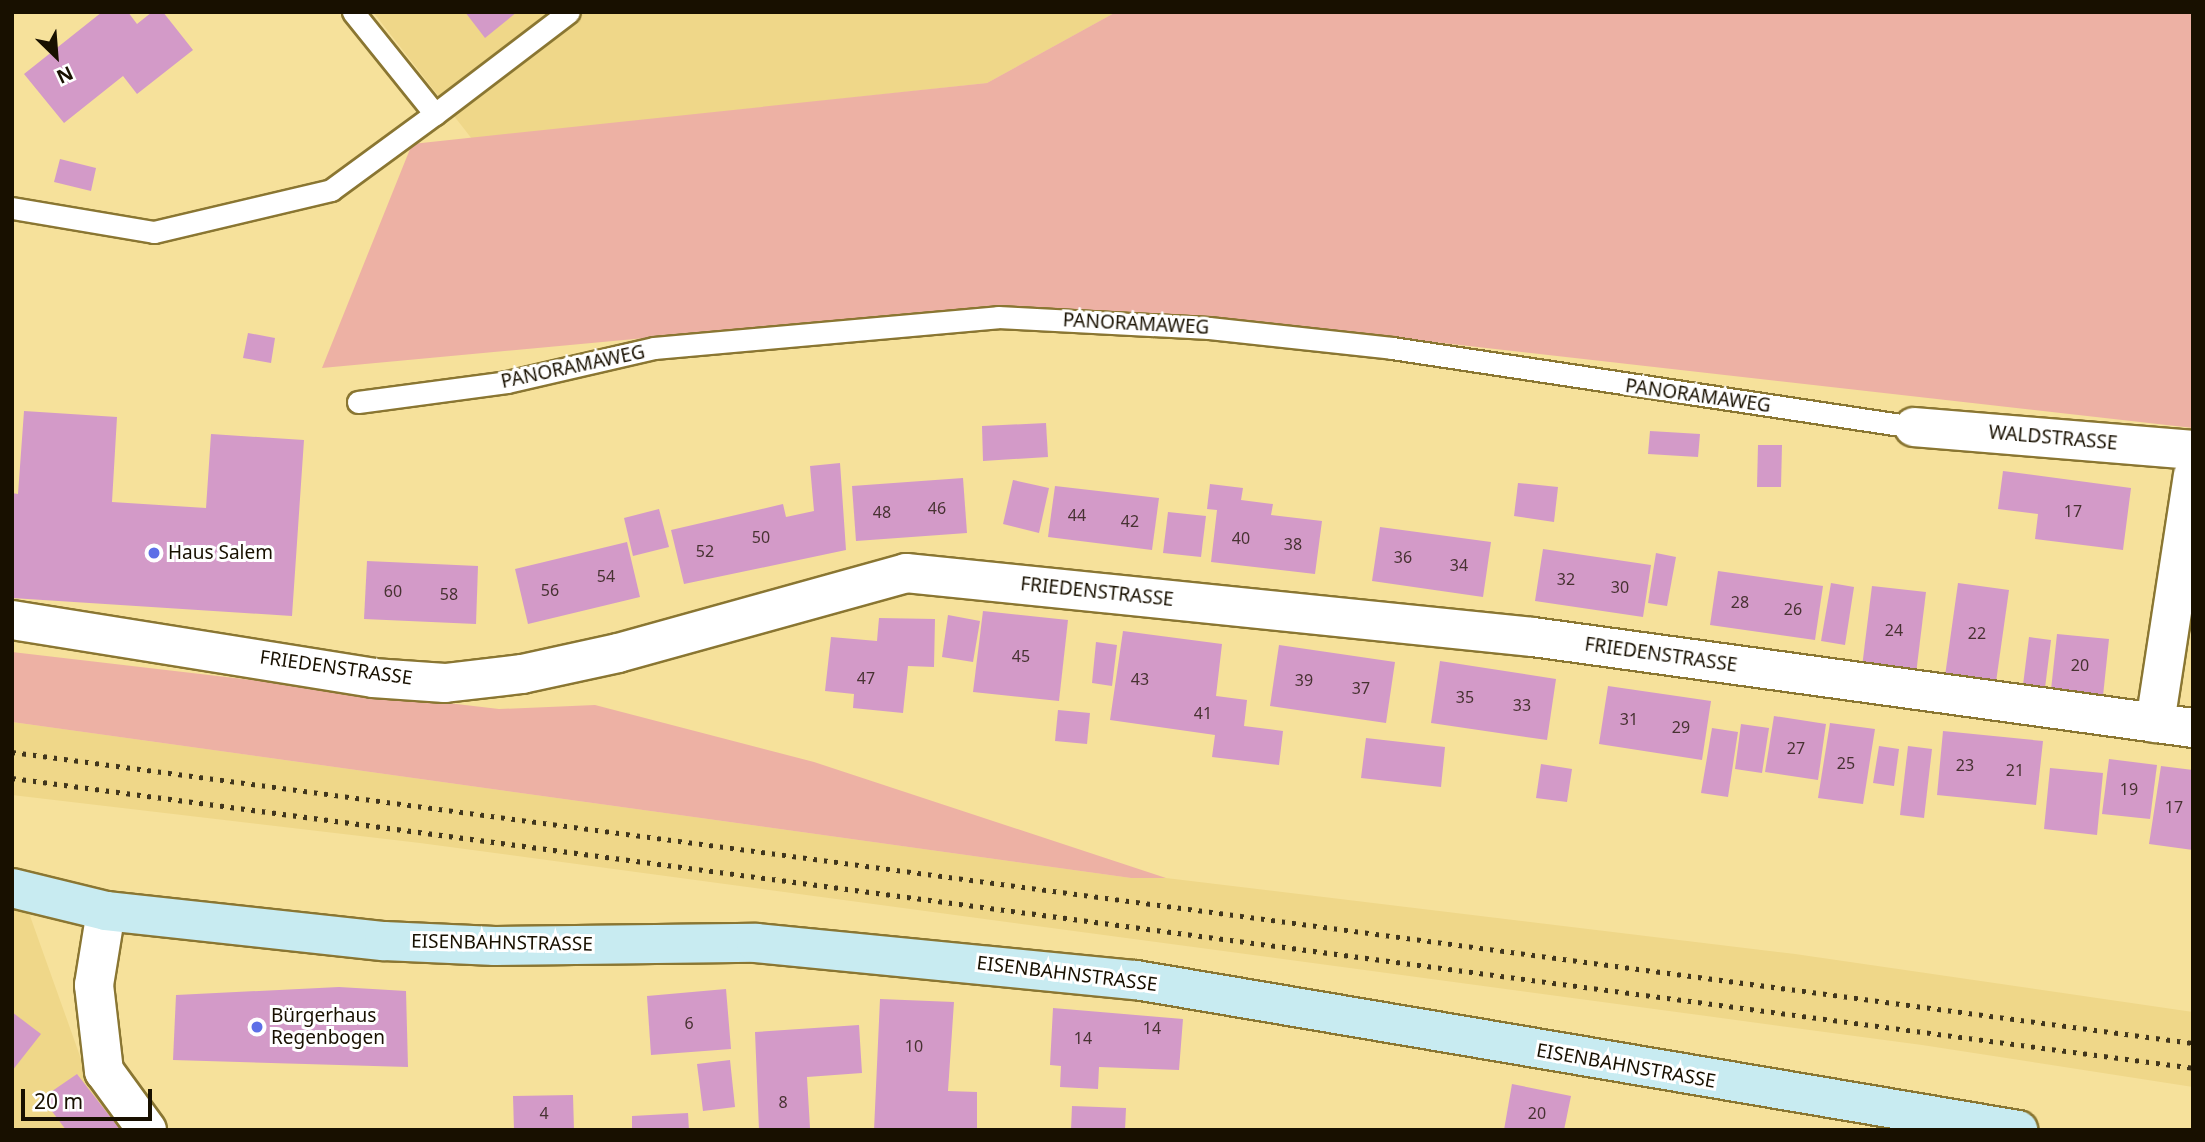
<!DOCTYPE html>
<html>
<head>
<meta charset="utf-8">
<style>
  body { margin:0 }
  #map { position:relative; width:2205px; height:1142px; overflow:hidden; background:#f6e19b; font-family:"Noto Sans",sans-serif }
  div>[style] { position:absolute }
  .built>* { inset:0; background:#efd789 }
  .green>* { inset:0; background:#edb1a4 }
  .building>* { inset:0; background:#d39ac8 }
  .roads { filter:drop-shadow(2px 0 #8a7632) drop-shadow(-2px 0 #8a7632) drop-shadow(0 2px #8a7632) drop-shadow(0 -2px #8a7632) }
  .lane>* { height:21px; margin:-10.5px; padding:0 10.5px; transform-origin:10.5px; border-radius:10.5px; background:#fff }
  .street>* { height:38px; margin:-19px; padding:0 19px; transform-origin:19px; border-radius:19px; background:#fff }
  .secondary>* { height:38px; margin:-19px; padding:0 19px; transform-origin:19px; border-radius:19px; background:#c8ebf1 }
  .rail>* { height:5px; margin-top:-2.5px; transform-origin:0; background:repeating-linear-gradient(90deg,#41361c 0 3.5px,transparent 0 10.5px) }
  .dots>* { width:19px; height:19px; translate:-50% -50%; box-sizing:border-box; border:4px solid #fff; border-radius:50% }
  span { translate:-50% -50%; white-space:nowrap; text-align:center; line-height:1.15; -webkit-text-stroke:6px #fff; paint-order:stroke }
  .number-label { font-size:16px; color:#473232 }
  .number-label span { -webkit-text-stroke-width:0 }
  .street-label { font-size:19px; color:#181000 }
  .poi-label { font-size:19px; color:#181000 }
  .left { translate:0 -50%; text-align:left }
  .frame { position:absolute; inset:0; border:14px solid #181000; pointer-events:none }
  .north { position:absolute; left:21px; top:21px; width:70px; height:70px; -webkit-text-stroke:5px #fff; paint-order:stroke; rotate:155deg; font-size:19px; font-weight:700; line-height:28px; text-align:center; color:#181000 }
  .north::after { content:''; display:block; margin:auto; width:24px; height:32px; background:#181000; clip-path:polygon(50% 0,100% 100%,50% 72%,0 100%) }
  .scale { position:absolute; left:21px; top:1089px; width:131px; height:32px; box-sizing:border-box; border:4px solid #181000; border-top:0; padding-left:9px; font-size:21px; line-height:24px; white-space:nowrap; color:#181000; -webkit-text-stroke:5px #fff; paint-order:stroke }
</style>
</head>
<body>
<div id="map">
  <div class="built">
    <div style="clip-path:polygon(373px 12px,1116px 12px,987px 83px,472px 139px)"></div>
    <div style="clip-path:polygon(12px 722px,1131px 878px,1166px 878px,1795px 954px,2193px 1012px,2193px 1087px,1922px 1045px,420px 843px,12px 795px)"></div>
    <div style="clip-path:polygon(12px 908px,29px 913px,91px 1087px,124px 1130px,12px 1130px)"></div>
  </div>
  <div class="green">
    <div style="clip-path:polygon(1116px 12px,2193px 12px,2193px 428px,1363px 334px,978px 307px,322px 368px,412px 144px,987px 83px)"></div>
    <div style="clip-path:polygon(12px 652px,499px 709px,595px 705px,814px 762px,1166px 878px,1131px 878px,12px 722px)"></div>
  </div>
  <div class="building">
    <div style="clip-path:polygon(102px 12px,128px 12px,137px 24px,152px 12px,163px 12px,193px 50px,137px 94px,123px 76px,64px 123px,24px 74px)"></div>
    <div style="clip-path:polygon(465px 12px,517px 12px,485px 38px)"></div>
    <div style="clip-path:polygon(60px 159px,96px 168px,91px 191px,54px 182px)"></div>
    <div style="clip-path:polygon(248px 333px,275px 338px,271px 363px,243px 358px)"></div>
    <div style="clip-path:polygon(24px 411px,117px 417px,112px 502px,206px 508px,211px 434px,304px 440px,292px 616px,12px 598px,12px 493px,18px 494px)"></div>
    <div style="clip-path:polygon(1046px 423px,1048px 457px,983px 461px,982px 426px)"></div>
    <div style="clip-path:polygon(1650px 431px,1700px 434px,1698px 457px,1648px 454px)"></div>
    <div style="clip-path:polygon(1758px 445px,1782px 445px,1781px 487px,1757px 487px)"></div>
    <div style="clip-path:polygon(840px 463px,846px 550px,684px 584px,671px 530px,783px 504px,786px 517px,814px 511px,810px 466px)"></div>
    <div style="clip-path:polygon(2003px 471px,2131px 488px,2123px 550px,2035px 539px,2038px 514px,1998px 509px)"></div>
    <div style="clip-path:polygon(963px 478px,967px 533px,856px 541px,852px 486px)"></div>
    <div style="clip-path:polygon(1013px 480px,1049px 488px,1039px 533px,1003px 524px)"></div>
    <div style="clip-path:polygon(1518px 483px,1558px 487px,1554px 522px,1514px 516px)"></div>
    <div style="clip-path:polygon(1210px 484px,1243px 488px,1241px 500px,1273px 504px,1271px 515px,1322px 521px,1315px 574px,1211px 562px,1217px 510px,1207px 509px)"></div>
    <div style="clip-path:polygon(1055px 486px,1159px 498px,1152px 550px,1048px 537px)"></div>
    <div style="clip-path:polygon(659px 509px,669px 547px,633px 556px,624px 518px)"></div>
    <div style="clip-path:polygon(1168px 512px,1206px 516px,1201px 557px,1163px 553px)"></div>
    <div style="clip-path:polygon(1380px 527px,1491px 542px,1483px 597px,1372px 581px)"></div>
    <div style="clip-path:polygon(627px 542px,640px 597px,528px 624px,515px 569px)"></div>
    <div style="clip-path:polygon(1543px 549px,1651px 565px,1643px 617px,1535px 601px)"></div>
    <div style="clip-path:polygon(1656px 553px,1676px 557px,1667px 606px,1648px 603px)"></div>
    <div style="clip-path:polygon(367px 561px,478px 566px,476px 624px,364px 619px)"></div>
    <div style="clip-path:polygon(1718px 571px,1823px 586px,1815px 640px,1710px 625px)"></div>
    <div style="clip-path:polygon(1831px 583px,1854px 587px,1845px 645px,1821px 641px)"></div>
    <div style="clip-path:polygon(1958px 583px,2009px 590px,1996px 682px,1945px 676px)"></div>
    <div style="clip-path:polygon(1872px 586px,1926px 592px,1916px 674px,1862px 667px)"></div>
    <div style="clip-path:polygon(983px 611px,1068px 620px,1059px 701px,973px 692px)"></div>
    <div style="clip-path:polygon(948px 615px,980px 621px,973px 662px,942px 657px)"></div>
    <div style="clip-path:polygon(879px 618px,935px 619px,934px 667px,908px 666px,903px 713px,853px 708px,854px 694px,825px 691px,831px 637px,877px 641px)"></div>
    <div style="clip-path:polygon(1123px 631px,1222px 644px,1216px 696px,1247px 700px,1244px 726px,1283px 731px,1279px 765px,1212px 757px,1215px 735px,1110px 720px)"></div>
    <div style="clip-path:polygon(2057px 634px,2109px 639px,2103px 696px,2051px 690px)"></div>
    <div style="clip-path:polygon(2029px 637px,2051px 640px,2045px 688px,2023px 685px)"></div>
    <div style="clip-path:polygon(1096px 642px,1117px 645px,1112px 686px,1092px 683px)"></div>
    <div style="clip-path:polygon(1279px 645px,1395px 662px,1386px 723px,1270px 706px)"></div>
    <div style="clip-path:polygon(1440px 661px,1556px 679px,1547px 740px,1431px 723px)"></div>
    <div style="clip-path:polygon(1608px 686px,1711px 701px,1702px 760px,1599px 744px)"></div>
    <div style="clip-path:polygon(1058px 710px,1090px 713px,1087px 744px,1055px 741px)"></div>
    <div style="clip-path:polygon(1774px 716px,1826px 724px,1818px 780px,1765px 772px)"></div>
    <div style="clip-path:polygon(1830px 723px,1875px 729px,1863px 804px,1818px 798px)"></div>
    <div style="clip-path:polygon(1741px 724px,1769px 728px,1762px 773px,1735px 769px)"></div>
    <div style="clip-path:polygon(1712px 728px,1738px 732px,1728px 797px,1701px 793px)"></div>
    <div style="clip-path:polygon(1943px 731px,2043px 741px,2036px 805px,1937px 795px)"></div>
    <div style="clip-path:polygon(1366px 738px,1445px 747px,1441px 787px,1361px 778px)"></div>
    <div style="clip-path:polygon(1879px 746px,1899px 749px,1894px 786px,1873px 783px)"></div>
    <div style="clip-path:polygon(1908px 746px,1932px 749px,1924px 818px,1900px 815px)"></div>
    <div style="clip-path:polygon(2109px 759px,2157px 765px,2150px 819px,2102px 814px)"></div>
    <div style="clip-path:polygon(1541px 764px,1572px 769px,1567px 802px,1536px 798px)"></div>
    <div style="clip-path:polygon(2161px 766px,2193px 770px,2193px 850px,2149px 844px)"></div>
    <div style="clip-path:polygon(2050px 768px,2103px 773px,2097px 835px,2044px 829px)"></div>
    <div style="clip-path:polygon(339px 987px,406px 991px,408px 1067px,173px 1060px,176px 995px)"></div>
    <div style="clip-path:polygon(726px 989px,731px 1049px,651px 1055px,647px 996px)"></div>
    <div style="clip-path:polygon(880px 999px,954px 1002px,948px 1091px,977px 1092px,977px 1128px,874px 1130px)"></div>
    <div style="clip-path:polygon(1053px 1008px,1183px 1019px,1179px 1070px,1099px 1067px,1098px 1089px,1060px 1087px,1061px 1066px,1050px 1065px)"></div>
    <div style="clip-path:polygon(12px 1012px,41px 1034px,12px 1071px)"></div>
    <div style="clip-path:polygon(859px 1025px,862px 1073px,807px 1077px,810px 1128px,759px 1130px,755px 1032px)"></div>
    <div style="clip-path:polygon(730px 1060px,735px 1107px,703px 1111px,697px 1064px)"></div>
    <div style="clip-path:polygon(77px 1074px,119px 1128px,121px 1130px,66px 1130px,42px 1098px)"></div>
    <div style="clip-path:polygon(1512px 1084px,1571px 1096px,1564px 1130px,1504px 1130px)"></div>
    <div style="clip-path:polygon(573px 1095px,574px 1130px,514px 1130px,513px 1096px)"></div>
    <div style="clip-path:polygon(1072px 1106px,1126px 1108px,1125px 1130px,1071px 1130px)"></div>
    <div style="clip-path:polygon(688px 1113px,689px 1130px,632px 1130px,632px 1116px)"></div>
  </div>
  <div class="roads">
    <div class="lane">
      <div style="left:435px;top:114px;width:168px;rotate:-37.3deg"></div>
      <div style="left:12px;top:208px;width:144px;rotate:9.6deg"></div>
      <div style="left:154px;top:232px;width:182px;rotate:-13.3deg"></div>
      <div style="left:331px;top:190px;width:129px;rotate:-36.2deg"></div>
      <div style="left:435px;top:114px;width:131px;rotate:-128.8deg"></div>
      <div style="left:358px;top:402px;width:150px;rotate:-7.6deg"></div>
      <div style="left:507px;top:382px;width:151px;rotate:-13deg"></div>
      <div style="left:654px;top:348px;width:345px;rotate:-5.1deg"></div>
      <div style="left:998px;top:317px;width:211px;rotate:3deg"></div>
      <div style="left:1209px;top:328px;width:184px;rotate:6.2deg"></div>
      <div style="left:1392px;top:348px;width:528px;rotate:8.61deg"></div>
    </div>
    <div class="street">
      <div style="left:1914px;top:427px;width:280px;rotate:4.7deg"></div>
      <div style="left:12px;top:620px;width:366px;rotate:9.1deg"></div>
      <div style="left:373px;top:678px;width:72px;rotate:4deg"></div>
      <div style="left:445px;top:683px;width:78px;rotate:-6.7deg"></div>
      <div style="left:522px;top:674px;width:98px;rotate:-12.3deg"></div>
      <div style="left:618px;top:653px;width:299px;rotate:-15.5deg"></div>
      <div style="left:906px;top:573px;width:630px;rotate:5.83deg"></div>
      <div style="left:1533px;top:637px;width:666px;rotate:7.85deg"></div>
      <div style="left:2155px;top:723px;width:250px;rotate:-81.3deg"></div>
      <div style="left:106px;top:911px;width:75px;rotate:99.2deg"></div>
      <div style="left:94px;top:985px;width:87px;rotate:83.4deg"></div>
      <div style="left:104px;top:1071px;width:73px;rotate:53.9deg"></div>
    </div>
    <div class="secondary">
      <div style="left:12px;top:888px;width:97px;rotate:13.7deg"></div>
      <div style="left:106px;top:911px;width:280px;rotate:6.2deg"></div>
      <div style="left:384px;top:941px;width:111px;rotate:2.6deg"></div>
      <div style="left:495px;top:946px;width:261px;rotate:-0.7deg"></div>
      <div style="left:756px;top:943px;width:382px;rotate:5.6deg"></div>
      <div style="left:1136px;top:980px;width:895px;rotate:9.65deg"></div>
    </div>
  </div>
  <div class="rail">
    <div style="left:12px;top:752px;width:2200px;rotate:7.6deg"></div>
    <div style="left:12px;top:778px;width:2200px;rotate:7.57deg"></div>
  </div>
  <div class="dots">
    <div style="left:154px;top:553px;background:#5d6fe7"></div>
    <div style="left:257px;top:1027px;background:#5d6fe7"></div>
  </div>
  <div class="number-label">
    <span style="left:937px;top:508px">46</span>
    <span style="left:2073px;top:511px">17</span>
    <span style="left:882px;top:512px">48</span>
    <span style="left:1077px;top:515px">44</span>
    <span style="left:1130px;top:521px">42</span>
    <span style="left:761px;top:537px">50</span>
    <span style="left:1241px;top:538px">40</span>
    <span style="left:1293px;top:544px">38</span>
    <span style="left:705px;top:551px">52</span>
    <span style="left:1403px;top:557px">36</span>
    <span style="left:1459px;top:565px">34</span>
    <span style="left:606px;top:576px">54</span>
    <span style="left:1566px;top:579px">32</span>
    <span style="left:1620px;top:587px">30</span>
    <span style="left:550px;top:590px">56</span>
    <span style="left:393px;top:591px">60</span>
    <span style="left:449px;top:594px">58</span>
    <span style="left:1740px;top:602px">28</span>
    <span style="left:1793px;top:609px">26</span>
    <span style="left:1894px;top:630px">24</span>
    <span style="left:1977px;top:633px">22</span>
    <span style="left:1021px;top:656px">45</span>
    <span style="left:2080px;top:665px">20</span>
    <span style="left:866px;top:678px">47</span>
    <span style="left:1140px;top:679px">43</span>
    <span style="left:1304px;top:680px">39</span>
    <span style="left:1361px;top:688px">37</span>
    <span style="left:1465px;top:697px">35</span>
    <span style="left:1522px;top:705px">33</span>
    <span style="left:1203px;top:713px">41</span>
    <span style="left:1629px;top:719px">31</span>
    <span style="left:1681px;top:727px">29</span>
    <span style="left:1796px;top:748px">27</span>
    <span style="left:1846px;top:763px">25</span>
    <span style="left:1965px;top:765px">23</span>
    <span style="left:2015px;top:770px">21</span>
    <span style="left:2129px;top:789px">19</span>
    <span style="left:2174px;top:807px">17</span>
    <span style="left:689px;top:1023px">6</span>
    <span style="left:1152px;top:1028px">14</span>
    <span style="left:1083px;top:1038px">14</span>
    <span style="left:914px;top:1046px">10</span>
    <span style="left:783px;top:1102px">8</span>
    <span style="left:544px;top:1113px">4</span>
    <span style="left:1537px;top:1113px">20</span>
  </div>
  <div class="street-label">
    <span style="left:1136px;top:324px;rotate:3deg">PANORAMAWEG</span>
    <span style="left:573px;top:367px;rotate:-12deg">PANORAMAWEG</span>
    <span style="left:1698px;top:396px;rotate:8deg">PANORAMAWEG</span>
    <span style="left:2053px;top:438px;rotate:5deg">WALDSTRASSE</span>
    <span style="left:1097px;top:592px;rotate:6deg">FRIEDENSTRASSE</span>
    <span style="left:1661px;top:655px;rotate:8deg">FRIEDENSTRASSE</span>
    <span style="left:336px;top:668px;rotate:8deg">FRIEDENSTRASSE</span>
    <span style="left:502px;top:943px;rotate:1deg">EISENBAHNSTRASSE</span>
    <span style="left:1067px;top:974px;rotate:7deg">EISENBAHNSTRASSE</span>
    <span style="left:1626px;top:1066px;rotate:10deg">EISENBAHNSTRASSE</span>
  </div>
  <div class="poi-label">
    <span class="left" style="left:168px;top:553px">Haus Salem</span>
    <span class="left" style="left:271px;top:1027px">Bürgerhaus<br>Regenbogen</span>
  </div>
  <div class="frame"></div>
  <div class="north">N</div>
  <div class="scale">20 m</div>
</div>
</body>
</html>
